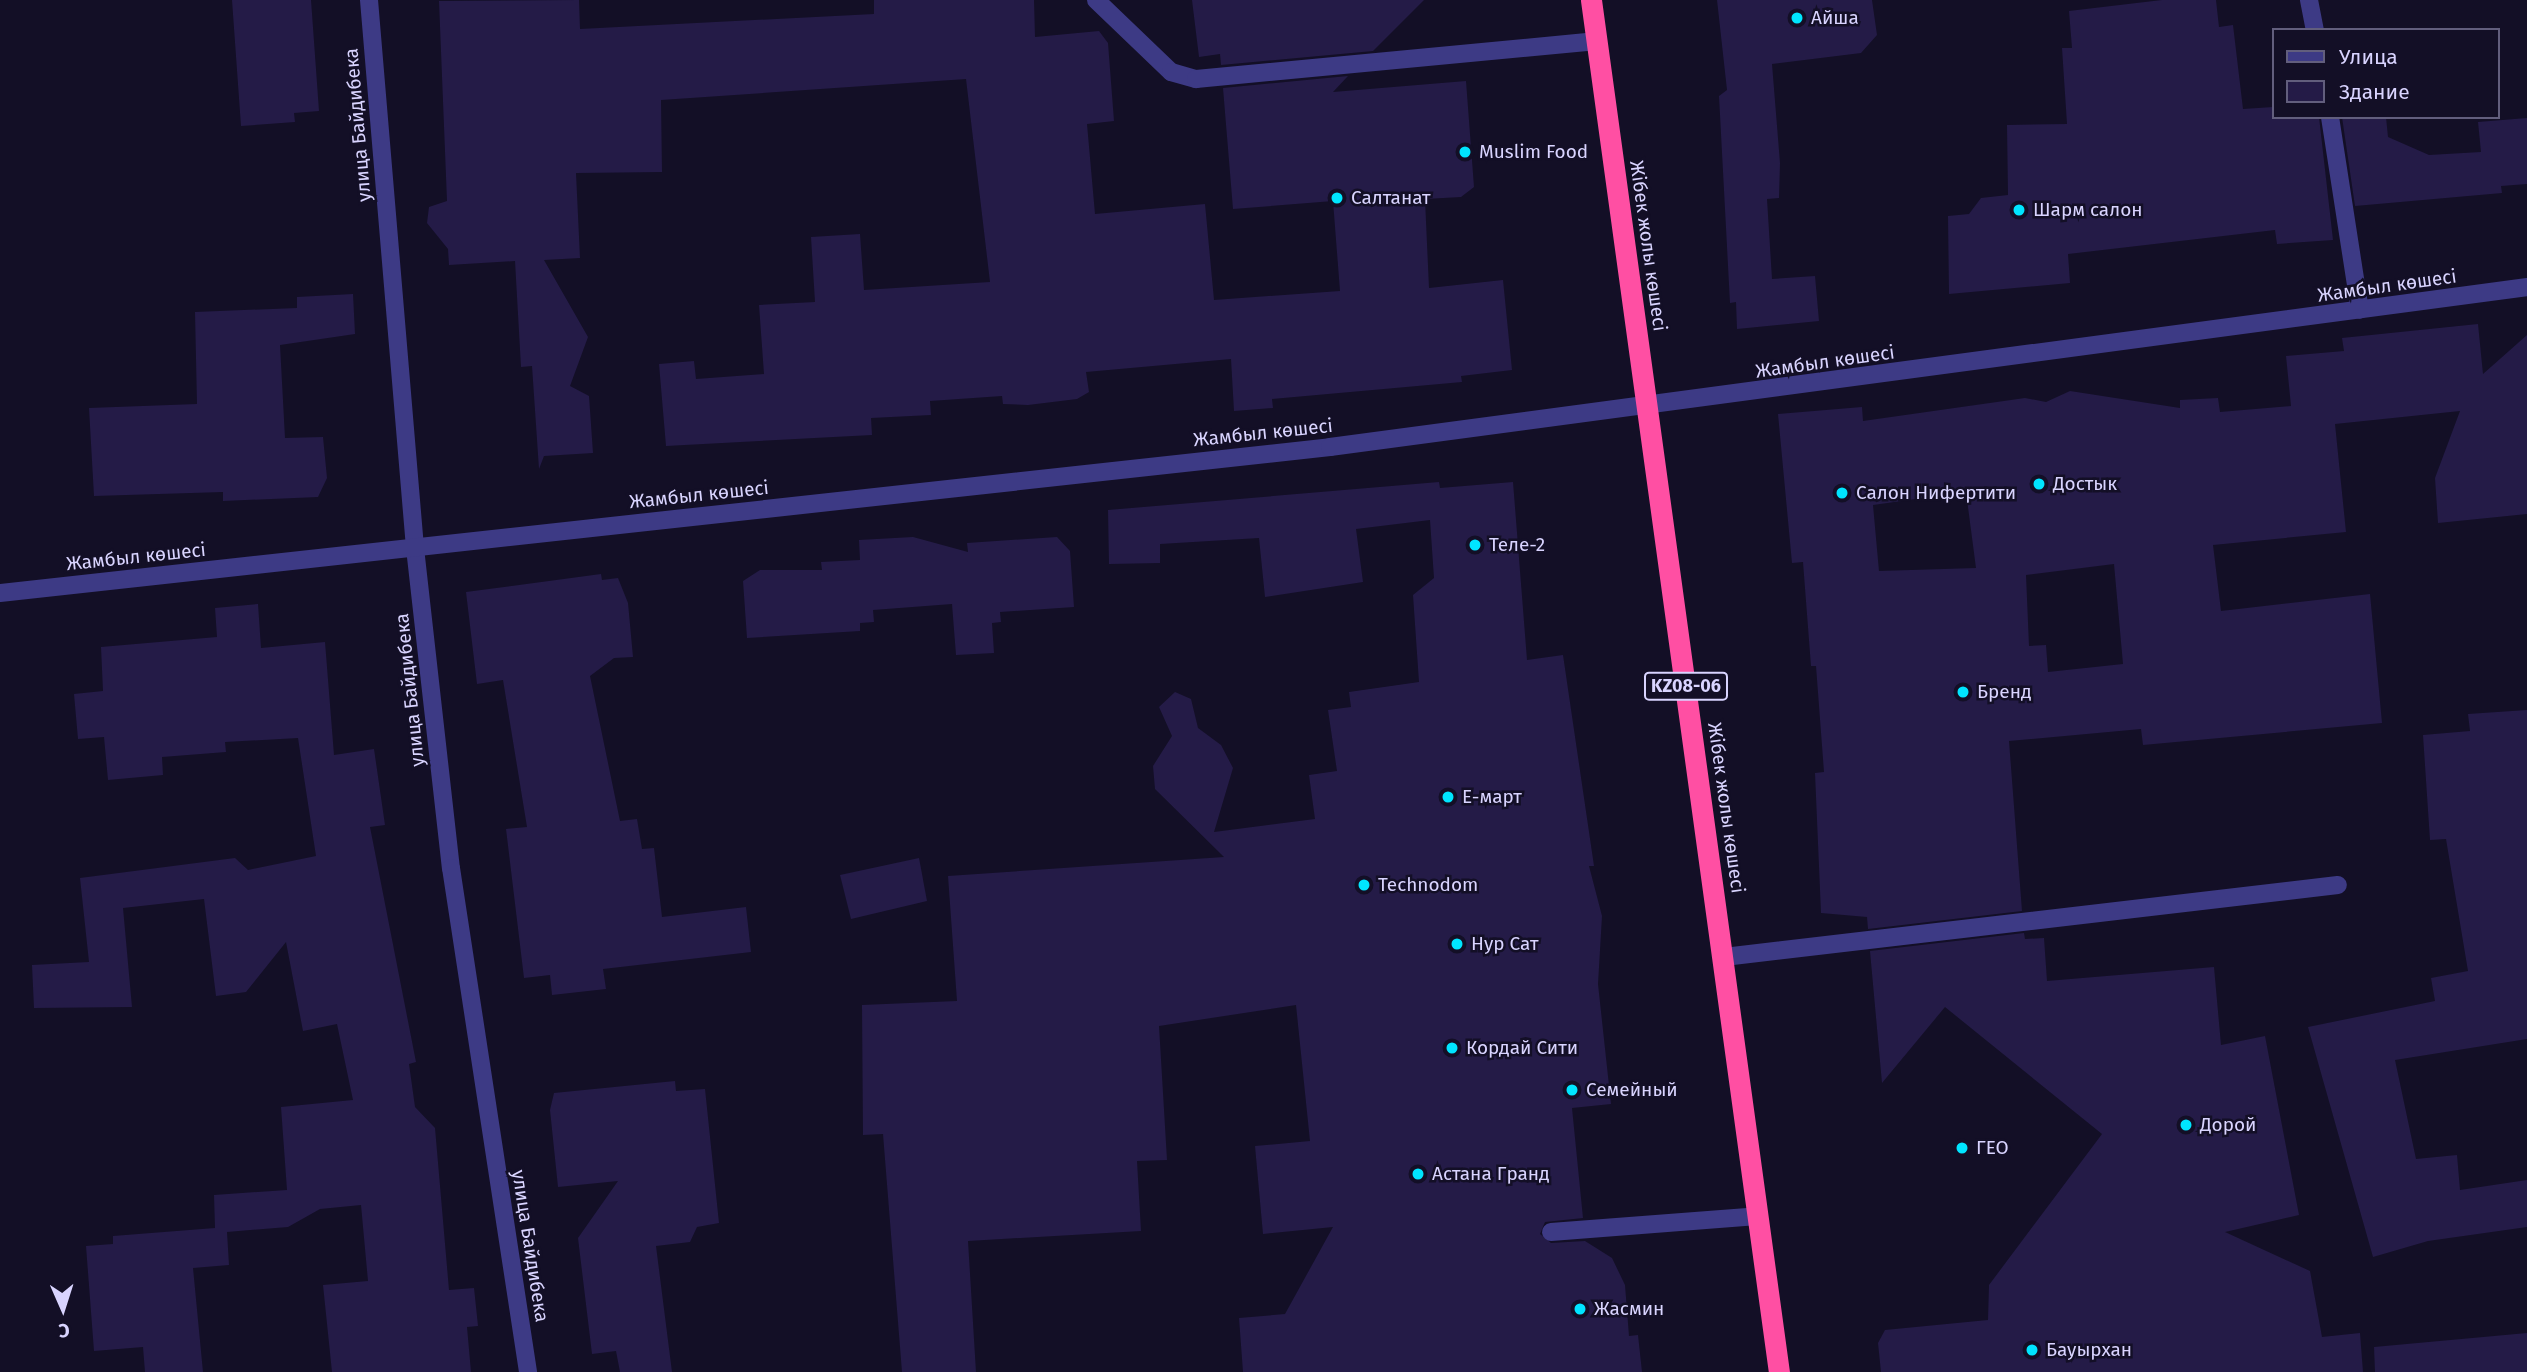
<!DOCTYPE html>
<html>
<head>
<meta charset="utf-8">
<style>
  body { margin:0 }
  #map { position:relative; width:2527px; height:1372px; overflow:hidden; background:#130f26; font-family:"Fira Sans",sans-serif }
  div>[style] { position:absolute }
  .building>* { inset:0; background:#241b47 }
  .minor>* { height:18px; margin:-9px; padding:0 9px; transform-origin:9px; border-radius:9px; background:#3d3a85 }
  .highway>* { height:21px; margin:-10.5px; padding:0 10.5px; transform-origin:10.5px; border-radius:10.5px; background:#ff4fa3 }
  .dots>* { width:19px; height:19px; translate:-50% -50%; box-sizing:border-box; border:4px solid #130f26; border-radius:50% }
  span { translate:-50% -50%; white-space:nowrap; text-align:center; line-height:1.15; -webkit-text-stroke:5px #130f26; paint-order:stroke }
  .shield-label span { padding:2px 5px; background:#130f26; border:2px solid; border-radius:5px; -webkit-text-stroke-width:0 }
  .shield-label { font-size:18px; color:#d9d4ff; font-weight:700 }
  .poi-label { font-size:19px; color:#d9d4ff }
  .left { translate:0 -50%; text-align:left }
  .street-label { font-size:19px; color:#d9d4ff }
  .legend { position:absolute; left:2272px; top:28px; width:228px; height:91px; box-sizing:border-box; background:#130f26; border:2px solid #625e7d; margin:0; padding:9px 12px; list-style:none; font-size:21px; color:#d9d4ff }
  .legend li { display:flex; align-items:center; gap:14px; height:35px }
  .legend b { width:35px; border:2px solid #625e7d }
  .north { position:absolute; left:28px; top:1274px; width:70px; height:70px; -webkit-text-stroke:5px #130f26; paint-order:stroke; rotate:177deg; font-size:19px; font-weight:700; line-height:28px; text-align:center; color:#d9d4ff }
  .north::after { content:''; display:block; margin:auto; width:24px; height:32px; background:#d9d4ff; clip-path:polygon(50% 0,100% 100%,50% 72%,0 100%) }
</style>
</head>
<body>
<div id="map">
  <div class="building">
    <div style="clip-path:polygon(232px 0,311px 0,319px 111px,294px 113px,295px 122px,241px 126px)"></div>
    <div style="clip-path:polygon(579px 0,580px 29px,874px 14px,874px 0,1034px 0,1035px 37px,1099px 31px,1108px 43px,1114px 121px,1087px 124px,1095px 214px,1205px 204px,1214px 300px,1340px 291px,1333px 201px,1233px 209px,1223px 88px,1348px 76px,1333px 92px,1466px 81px,1474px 187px,1461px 197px,1425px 199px,1429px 288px,1503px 280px,1512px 370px,1461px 376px,1462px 382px,1272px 399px,1273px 408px,1234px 411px,1231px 359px,1086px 372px,1089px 392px,1077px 399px,1028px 405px,1003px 404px,1002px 396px,930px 401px,931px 415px,871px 418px,872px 435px,666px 446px,659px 364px,694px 361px,696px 379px,764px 374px,759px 305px,815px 302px,811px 237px,860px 234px,864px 290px,990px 282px,966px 79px,661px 100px,662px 172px,576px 173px,580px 258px,544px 260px,588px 337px,570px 386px,589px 396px,593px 453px,544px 456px,539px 469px,532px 366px,521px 367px,515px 261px,449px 265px,448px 249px,427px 223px,429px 207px,447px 201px,439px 1px)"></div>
    <div style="clip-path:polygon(1192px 0,1424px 0,1373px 51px,1221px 65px,1220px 54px,1199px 57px)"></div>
    <div style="clip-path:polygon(1717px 0,1872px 0,1877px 35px,1861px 53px,1772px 64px,1780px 163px,1779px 198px,1767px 199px,1772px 279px,1815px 276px,1819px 321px,1737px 329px,1736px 302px,1730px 303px,1719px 96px,1727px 90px)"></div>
    <div style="clip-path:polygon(2162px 0,2216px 0,2219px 27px,2233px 25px,2243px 109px,2273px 107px,2273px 117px,2319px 117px,2333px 240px,2277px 244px,2275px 230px,2068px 254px,2070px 283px,1949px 294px,1948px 216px,1969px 214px,1981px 198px,2008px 195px,2007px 125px,2067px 124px,2062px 48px,2072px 48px,2069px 11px)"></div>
    <div style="clip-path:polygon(2342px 117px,2386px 117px,2388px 137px,2429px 155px,2481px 152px,2478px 122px,2527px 118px,2527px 184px,2501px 186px,2502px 193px,2355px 206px)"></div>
    <div style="clip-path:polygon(353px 294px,355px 334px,280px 345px,285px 438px,323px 437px,327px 478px,318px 497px,223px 501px,223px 492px,94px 496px,89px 408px,197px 404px,195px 312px,297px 308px,297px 297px)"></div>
    <div style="clip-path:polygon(evenodd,2478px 324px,2483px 374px,2527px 335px,2527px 514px,2438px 523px,2435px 478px,2460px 411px,2335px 424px,2346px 532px,2213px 545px,2221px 611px,2370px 594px,2382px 723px,2143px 745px,2141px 729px,2009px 741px,2022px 911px,1868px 929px,1867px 917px,1821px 913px,1815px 773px,1824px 772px,1816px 666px,1811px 666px,1803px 562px,1792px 563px,1778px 414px,1862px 407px,1863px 421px,2025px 398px,2046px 402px,2070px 391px,2180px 408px,2180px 400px,2218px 398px,2220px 412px,2291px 406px,2286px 356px,2344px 351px,2342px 338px,2478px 324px,1966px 492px,1976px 568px,1879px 571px,1873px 505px,1966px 492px,2478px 324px,2114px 564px,2123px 664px,2048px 672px,2046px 645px,2029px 646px,2026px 575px,2114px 564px)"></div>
    <div style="clip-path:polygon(1439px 482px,1440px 488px,1513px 482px,1527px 660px,1563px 655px,1594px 866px,1589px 866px,1602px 916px,1598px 984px,1611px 1104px,1572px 1108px,1583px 1218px,1545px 1222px,1540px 1234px,1551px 1243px,1585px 1241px,1612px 1258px,1625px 1285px,1629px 1336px,1638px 1335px,1642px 1372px,1243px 1372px,1239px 1318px,1285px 1314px,1333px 1227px,1263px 1234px,1255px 1146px,1310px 1141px,1296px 1005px,1159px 1026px,1167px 1160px,1137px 1161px,1141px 1231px,968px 1241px,976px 1372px,902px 1372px,883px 1134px,863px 1135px,862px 1005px,957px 1001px,948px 876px,1224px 857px,1155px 789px,1153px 766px,1172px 736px,1159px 707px,1175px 692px,1191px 699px,1198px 728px,1221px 745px,1233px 768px,1214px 832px,1315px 819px,1309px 775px,1337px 771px,1328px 710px,1351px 707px,1349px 692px,1419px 682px,1413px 595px,1434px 578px,1430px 520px,1356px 529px,1363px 582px,1265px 597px,1259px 538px,1160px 544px,1160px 563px,1109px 564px,1108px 510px)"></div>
    <div style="clip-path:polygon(913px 537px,968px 552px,967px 543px,1057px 537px,1070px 551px,1074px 607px,1000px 612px,1001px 622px,992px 623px,994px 653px,956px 655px,952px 604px,873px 610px,874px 622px,860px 623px,860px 631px,747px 638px,743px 581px,760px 570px,822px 570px,821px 562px,860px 560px,859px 540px)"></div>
    <div style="clip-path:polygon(601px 574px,602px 580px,618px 578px,628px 603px,633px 657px,614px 658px,590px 676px,620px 821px,637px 819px,642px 849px,654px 848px,662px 917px,746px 907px,751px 952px,603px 969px,606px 989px,552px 995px,550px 975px,524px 978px,506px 829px,527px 827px,503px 680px,477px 684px,466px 592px)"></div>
    <div style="clip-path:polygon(258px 604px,261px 648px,325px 642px,334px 755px,374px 749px,385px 825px,370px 827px,416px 1062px,409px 1064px,415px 1107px,435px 1128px,449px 1290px,474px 1288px,478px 1326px,467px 1327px,471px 1372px,332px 1372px,323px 1285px,368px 1281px,361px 1205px,320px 1209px,288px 1227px,227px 1232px,229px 1265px,193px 1268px,203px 1372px,145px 1372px,143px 1347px,94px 1351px,86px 1246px,113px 1244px,113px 1236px,215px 1228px,214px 1195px,287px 1190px,281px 1107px,353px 1100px,337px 1024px,303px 1031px,286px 942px,246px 992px,216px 996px,204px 899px,123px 908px,132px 1007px,34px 1008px,32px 965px,89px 962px,80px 878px,235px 858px,248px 870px,316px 856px,298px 738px,225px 742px,226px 752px,162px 757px,163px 775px,108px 780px,104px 737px,78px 739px,74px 694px,103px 691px,101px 647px,217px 637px,215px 608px)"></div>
    <div style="clip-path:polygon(2527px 710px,2527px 1039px,2395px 1060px,2416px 1159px,2457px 1155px,2460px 1190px,2527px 1180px,2527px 1227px,2428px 1241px,2373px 1257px,2308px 1027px,2435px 1001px,2431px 978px,2468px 971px,2446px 839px,2430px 840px,2423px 735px,2470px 731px,2468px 714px)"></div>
    <div style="clip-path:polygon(919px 858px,927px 901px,851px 919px,840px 875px)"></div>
    <div style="clip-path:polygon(2024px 933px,2025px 939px,2044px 938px,2047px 981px,2214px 967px,2221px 1045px,2265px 1036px,2299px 1215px,2225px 1232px,2310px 1271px,2322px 1337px,2360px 1333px,2363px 1372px,1881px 1372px,1878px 1343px,1885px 1330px,1988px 1320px,1989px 1285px,2102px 1134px,1945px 1007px,1882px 1083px,1870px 951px)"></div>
    <div style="clip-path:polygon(675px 1081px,676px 1091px,705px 1089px,719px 1223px,697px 1227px,690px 1242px,656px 1246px,672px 1372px,620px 1372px,616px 1351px,592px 1354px,578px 1238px,618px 1181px,558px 1187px,550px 1110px,554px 1093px)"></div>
    <div style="clip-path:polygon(2527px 1333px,2527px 1372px,2375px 1372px,2374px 1347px)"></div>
  </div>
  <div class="minor">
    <div style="left:369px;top:0;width:550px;rotate:85.2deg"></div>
    <div style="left:415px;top:548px;width:322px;rotate:83.6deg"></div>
    <div style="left:451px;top:868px;width:510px;rotate:81.31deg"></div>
    <div style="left:1096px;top:0;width:104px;rotate:43.8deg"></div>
    <div style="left:1171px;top:72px;width:26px;rotate:16deg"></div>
    <div style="left:1196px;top:79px;width:403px;rotate:-5.4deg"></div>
    <div style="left:2309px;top:0;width:31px;rotate:79deg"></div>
    <div style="left:2330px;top:117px;width:195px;rotate:81.2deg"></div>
    <div style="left:0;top:593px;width:1338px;rotate:-6.26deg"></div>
    <div style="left:1330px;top:447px;width:1208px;rotate:-7.61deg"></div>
    <div style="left:1724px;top:957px;width:618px;rotate:-6.69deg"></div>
    <div style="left:1551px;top:1232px;width:207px;rotate:-4.4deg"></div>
  </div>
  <div class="highway">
    <div style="left:1591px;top:0;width:1385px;rotate:82.2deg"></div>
  </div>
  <div class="dots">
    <div style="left:1797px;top:18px;background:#00e5ff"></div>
    <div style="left:1465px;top:152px;background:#00e5ff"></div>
    <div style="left:1337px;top:198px;background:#00e5ff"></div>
    <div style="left:2019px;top:210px;background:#00e5ff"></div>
    <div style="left:2039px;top:484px;background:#00e5ff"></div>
    <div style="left:1842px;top:493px;background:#00e5ff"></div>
    <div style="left:1475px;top:545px;background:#00e5ff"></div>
    <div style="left:1963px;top:692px;background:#00e5ff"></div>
    <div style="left:1448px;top:797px;background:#00e5ff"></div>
    <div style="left:1364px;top:885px;background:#00e5ff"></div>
    <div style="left:1457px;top:944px;background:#00e5ff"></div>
    <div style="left:1452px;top:1048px;background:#00e5ff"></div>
    <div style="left:1572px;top:1090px;background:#00e5ff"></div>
    <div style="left:2186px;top:1125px;background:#00e5ff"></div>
    <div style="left:1962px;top:1148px;background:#00e5ff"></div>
    <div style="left:1418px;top:1174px;background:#00e5ff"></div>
    <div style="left:1580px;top:1309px;background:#00e5ff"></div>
    <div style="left:2032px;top:1350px;background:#00e5ff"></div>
  </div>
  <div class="shield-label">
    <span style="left:1686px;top:686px">KZ08-06</span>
  </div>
  <div class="poi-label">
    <span class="left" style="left:1811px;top:18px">Айша</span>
    <span class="left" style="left:1479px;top:152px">Muslim Food</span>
    <span class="left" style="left:1351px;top:198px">Салтанат</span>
    <span class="left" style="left:2033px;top:210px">Шарм салон</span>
    <span class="left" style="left:2053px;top:484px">Достык</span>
    <span class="left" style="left:1856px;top:493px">Салон Нифертити</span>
    <span class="left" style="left:1489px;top:545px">Теле-2</span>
    <span class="left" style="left:1977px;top:692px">Бренд</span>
    <span class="left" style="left:1462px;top:797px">Е-март</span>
    <span class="left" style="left:1378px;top:885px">Technodom</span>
    <span class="left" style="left:1471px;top:944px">Нур Сат</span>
    <span class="left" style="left:1466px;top:1048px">Кордай Сити</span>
    <span class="left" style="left:1586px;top:1090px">Семейный</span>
    <span class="left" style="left:2200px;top:1125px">Дорой</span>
    <span class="left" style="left:1976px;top:1148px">ГЕО</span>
    <span class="left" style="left:1432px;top:1174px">Астана Гранд</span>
    <span class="left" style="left:1594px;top:1309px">Жасмин</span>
    <span class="left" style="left:2046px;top:1350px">Бауырхан</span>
  </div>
  <div class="street-label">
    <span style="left:358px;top:125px;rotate:-95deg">улица Байдибека</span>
    <span style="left:1648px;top:246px;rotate:82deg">Жібек жолы көшесі</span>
    <span style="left:2387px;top:286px;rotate:-8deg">Жамбыл көшесі</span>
    <span style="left:1825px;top:362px;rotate:-8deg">Жамбыл көшесі</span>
    <span style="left:1263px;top:433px;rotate:-6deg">Жамбыл көшесі</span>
    <span style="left:699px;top:495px;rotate:-6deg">Жамбыл көшесі</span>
    <span style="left:136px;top:557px;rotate:-6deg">Жамбыл көшесі</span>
    <span style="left:410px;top:690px;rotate:-96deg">улица Байдибека</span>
    <span style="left:1726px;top:808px;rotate:82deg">Жібек жолы көшесі</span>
    <span style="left:530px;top:1246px;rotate:81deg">улица Байдибека</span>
  </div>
  <ul class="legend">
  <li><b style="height:9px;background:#3d3a85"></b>Улица</li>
  <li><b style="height:19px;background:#241b47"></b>Здание</li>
  </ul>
  <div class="north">С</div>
</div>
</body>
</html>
